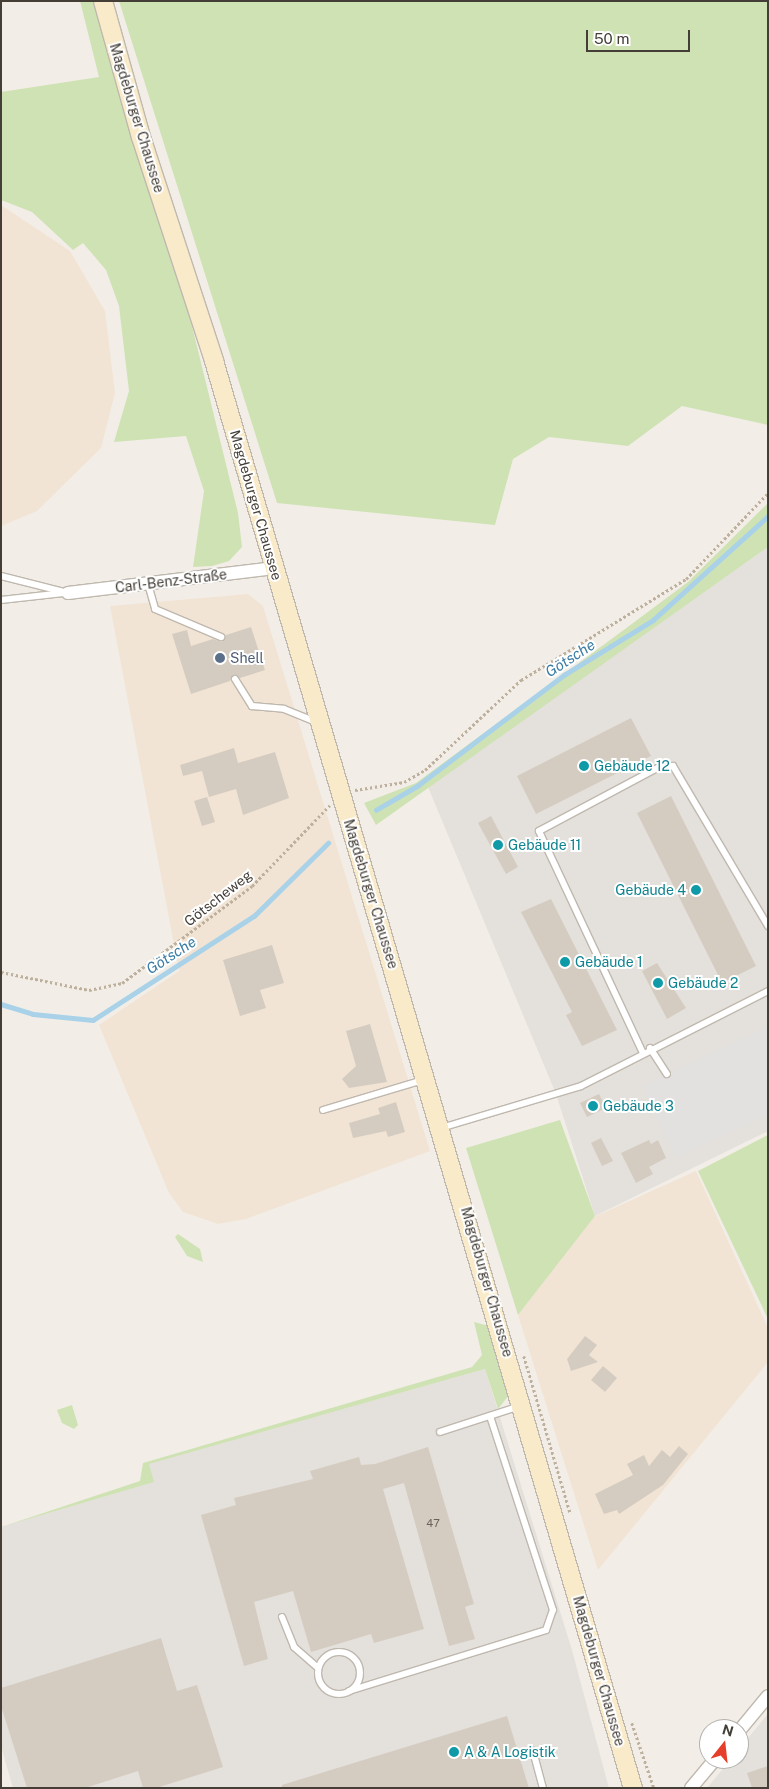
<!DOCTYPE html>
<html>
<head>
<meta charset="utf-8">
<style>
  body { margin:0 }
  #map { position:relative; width:769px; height:1789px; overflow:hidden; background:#f2eee7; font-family:"Public Sans",sans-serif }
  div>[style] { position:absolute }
  .commercial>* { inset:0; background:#f2e4d4 }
  .industrial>* { inset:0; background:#e4e0dc }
  .green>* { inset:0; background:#cfe2b4 }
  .parking>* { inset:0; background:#e3e1df }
  .stream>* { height:4.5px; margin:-2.25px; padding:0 2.25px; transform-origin:2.25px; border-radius:2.25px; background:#a9d2e9 }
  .building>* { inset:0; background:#d5ccc1 }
  .path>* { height:2.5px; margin-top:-1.25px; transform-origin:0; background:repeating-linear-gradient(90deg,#bdb09d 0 2.5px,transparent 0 5px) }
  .roads { filter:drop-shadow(1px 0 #bfb8ae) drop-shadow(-1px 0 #bfb8ae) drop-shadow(0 1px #bfb8ae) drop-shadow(0 -1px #bfb8ae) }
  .service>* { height:6px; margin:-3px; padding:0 3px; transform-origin:3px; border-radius:3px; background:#fff }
  .service>.ring { margin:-3px; padding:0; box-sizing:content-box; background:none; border:6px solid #fff; border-radius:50% }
  .minor>* { height:12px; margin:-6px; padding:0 6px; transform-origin:6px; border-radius:6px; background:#fff }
  .secondary>* { height:18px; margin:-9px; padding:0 9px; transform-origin:9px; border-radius:9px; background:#f9ebca }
  .dots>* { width:14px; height:14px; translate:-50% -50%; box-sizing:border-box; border:2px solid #fff; border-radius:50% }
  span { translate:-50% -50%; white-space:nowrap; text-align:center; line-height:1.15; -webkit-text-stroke:4px #fff; paint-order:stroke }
  .number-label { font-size:11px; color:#68625a }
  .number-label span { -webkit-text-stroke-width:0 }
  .street-label { font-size:14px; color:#443e37 }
  .service-label { font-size:14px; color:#4e5e75 }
  .left { translate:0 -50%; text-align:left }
  .culture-label { font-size:14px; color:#0d838f }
  .right { translate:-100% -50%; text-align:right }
  .water-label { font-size:15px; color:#3b7da5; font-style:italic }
  .frame { position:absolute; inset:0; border:2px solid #443e37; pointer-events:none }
  .north { position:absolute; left:699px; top:1719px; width:50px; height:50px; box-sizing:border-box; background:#fff; border:1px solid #b4b2af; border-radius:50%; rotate:16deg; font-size:14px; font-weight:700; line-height:20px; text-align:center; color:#443e37 }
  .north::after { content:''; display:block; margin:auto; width:18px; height:22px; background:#e53f2b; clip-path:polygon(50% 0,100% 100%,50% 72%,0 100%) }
  .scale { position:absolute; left:586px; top:30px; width:104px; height:22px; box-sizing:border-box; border:2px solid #443e37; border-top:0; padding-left:6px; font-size:15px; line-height:18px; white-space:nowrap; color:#443e37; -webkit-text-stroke:4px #fff; paint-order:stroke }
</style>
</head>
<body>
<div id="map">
  <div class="commercial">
    <div style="clip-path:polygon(1px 205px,70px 251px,105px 311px,115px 393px,101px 448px,37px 511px,1px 526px)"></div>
    <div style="clip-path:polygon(248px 594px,263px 606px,430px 1151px,246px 1219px,218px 1224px,183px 1212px,169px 1193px,99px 1025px,179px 971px,110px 606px)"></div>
    <div style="clip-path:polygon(696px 1171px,768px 1328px,768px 1362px,598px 1570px,518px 1315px,594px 1217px)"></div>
  </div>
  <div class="industrial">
    <div style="clip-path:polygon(768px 547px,768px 1131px,595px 1216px,556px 1094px,428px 787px)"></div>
    <div style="clip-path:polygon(485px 1369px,572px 1650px,609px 1788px,13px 1788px,1px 1746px,1px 1527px,153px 1482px,148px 1464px)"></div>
    <div style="clip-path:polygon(768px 1714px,768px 1788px,707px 1788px,731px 1759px,739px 1759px,739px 1749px)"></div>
  </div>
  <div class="green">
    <div style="clip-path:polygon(80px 1px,98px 1px,190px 318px,238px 513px,242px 547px,229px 561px,212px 566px,193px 567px,204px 491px,186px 436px,114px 442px,129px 391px,119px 306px,106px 270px,83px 243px,73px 250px,32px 212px,1px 200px,1px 92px,99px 77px)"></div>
    <div style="clip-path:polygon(119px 1px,768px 1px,768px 425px,682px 406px,628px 446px,549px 437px,513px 459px,495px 525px,277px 503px)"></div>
    <div style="clip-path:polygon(768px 503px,768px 547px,376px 825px,364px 803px,416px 783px,625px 629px,688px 582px)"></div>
    <div style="clip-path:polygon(560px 1120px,595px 1216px,518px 1315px,466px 1148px)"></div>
    <div style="clip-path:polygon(768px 1135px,768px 1319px,698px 1171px)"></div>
    <div style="clip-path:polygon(178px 1234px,200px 1249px,203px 1262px,187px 1256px,175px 1237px)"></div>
    <div style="clip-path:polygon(474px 1322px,489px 1326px,509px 1395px,498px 1409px,485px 1369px,149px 1464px,154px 1482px,1px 1527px,140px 1481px,143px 1463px,472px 1367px,482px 1355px)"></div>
    <div style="clip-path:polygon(72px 1405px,78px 1425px,74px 1429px,62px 1423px,57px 1410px)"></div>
  </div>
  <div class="parking">
    <div style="clip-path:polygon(768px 1026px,768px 1115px,676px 1158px,642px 1086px)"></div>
  </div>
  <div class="stream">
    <div style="left:376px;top:810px;width:48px;rotate:-30.3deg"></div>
    <div style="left:417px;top:786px;width:184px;rotate:-37.1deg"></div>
    <div style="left:564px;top:675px;width:105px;rotate:-31.7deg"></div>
    <div style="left:653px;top:620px;width:155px;rotate:-42.1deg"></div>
    <div style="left:1px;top:1004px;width:34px;rotate:17deg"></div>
    <div style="left:33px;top:1014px;width:60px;rotate:5.7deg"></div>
    <div style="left:93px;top:1020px;width:192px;rotate:-32.9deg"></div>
    <div style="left:254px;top:916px;width:104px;rotate:-44.6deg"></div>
  </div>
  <div class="building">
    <div style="clip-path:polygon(251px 627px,265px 670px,240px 678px,233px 675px,230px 681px,191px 694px,172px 634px,187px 630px,191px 646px,213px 639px,222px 642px,226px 635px)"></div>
    <div style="clip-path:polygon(631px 718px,651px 756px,536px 814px,517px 776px)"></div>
    <div style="clip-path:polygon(234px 748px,238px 763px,275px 752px,289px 798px,243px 815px,236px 789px,209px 797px,202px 771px,183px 776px,180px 765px)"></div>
    <div style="clip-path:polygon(671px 796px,756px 966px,722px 983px,637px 813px)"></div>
    <div style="clip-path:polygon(207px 797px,215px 822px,202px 826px,194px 801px)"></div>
    <div style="clip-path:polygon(491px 816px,518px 867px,506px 874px,478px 823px)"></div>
    <div style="clip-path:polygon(551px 899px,617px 1030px,582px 1046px,566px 1015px,572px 1012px,521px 912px)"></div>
    <div style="clip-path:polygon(272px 945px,284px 983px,260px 990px,266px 1008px,240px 1016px,223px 960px)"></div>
    <div style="clip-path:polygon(657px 963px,686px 1008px,667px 1019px,642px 971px)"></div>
    <div style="clip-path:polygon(370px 1024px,387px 1082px,349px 1088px,342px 1079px,356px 1066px,346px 1031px)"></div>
    <div style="clip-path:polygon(599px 1094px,606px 1108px,587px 1117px,580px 1103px)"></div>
    <div style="clip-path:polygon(396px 1102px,405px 1132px,388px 1137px,386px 1131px,353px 1138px,349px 1123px,380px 1114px,378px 1108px)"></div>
    <div style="clip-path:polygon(601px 1138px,613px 1161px,602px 1166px,591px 1143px)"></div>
    <div style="clip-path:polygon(649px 1140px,651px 1144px,658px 1140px,666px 1158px,649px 1167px,653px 1174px,636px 1183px,621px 1153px)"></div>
    <div style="clip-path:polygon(585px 1336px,597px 1345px,589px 1355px,598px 1362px,571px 1371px,567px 1359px)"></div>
    <div style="clip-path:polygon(603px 1366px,617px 1378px,605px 1392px,591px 1380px)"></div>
    <div style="clip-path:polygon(679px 1446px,688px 1454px,663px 1485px,619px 1514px,617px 1510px,604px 1514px,595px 1494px,633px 1475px,627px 1464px,644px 1455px,649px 1466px,662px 1450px,670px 1457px)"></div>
    <div style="clip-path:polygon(428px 1447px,474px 1604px,465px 1607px,475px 1639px,449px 1646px,404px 1483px,383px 1489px,424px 1629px,374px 1643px,371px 1634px,311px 1652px,293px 1591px,254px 1602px,268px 1659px,244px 1666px,201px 1515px,236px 1505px,234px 1498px,313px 1479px,310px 1471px,359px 1457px,361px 1465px,375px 1464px)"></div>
    <div style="clip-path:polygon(161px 1638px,177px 1691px,197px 1685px,223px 1767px,156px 1788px,143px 1788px,138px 1771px,85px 1788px,27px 1788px,1px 1706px,1px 1688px)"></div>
    <div style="clip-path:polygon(507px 1716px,529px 1788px,282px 1788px,282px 1785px)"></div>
    <div style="clip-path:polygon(768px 1766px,768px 1788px,752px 1788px,747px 1773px)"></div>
  </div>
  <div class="path">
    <div style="left:355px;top:790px;width:50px;rotate:-9.3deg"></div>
    <div style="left:404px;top:782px;width:24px;rotate:-30deg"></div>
    <div style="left:425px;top:770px;width:132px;rotate:-43.2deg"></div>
    <div style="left:521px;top:680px;width:193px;rotate:-31.5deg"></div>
    <div style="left:686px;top:579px;width:119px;rotate:-46.4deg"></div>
    <div style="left:1px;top:972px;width:90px;rotate:11.6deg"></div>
    <div style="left:89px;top:990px;width:34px;rotate:-12deg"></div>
    <div style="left:122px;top:983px;width:162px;rotate:-36.7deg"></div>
    <div style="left:252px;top:886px;width:112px;rotate:-46.1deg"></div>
    <div style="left:524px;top:1356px;width:163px;rotate:73.6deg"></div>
    <div style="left:632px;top:1723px;width:69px;rotate:71.3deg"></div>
  </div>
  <div class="roads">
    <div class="service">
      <div style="left:1px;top:576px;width:69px;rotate:14.2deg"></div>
      <div style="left:148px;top:584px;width:26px;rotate:74deg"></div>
      <div style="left:155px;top:609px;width:72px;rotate:23deg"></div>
      <div style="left:1px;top:600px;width:63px;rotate:-6.3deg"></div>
      <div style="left:235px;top:679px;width:32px;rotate:58deg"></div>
      <div style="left:252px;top:706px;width:32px;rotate:5deg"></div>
      <div style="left:284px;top:709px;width:35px;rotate:22deg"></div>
      <div style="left:650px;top:1048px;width:31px;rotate:57deg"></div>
      <div style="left:642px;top:1051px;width:243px;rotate:-115.1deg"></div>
      <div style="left:539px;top:831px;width:138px;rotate:-28deg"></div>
      <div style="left:661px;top:766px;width:12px"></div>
      <div style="left:673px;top:766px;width:186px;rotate:59.3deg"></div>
      <div style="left:323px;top:1110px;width:104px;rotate:-16.7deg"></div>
      <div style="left:441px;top:1128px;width:146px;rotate:-16.7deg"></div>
      <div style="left:581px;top:1086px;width:210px;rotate:-26.9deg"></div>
      <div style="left:440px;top:1432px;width:84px;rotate:-18deg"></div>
      <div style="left:282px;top:1617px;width:32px;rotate:68deg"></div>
      <div style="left:294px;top:1647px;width:32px;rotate:41deg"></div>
      <div class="ring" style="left:318px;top:1652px;width:36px;height:36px"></div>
      <div style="left:349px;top:1691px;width:206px;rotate:-17.2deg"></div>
      <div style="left:546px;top:1630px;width:21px;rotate:-71deg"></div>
      <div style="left:553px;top:1610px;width:204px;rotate:-108deg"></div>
      <div style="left:533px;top:1751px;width:38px;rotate:75deg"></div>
    </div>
    <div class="minor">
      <div style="left:68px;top:593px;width:208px;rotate:-6.9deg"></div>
      <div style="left:739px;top:1731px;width:45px;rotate:-50.4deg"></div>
      <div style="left:691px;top:1788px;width:38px;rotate:-50deg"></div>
    </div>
    <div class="secondary">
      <div style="left:103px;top:1px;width:141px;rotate:74.4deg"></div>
      <div style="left:141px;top:137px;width:236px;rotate:71.9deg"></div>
      <div style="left:214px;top:361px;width:1487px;rotate:73.64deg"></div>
    </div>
  </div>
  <div class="dots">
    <div style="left:220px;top:658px;background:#5c6f8a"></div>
    <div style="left:584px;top:766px;background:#0f9aa8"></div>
    <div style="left:498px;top:845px;background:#0f9aa8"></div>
    <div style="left:696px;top:890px;background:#0f9aa8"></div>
    <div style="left:565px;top:962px;background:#0f9aa8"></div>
    <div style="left:658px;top:983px;background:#0f9aa8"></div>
    <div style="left:593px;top:1106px;background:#0f9aa8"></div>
    <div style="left:454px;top:1752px;background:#0f9aa8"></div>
  </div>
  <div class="number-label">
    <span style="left:433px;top:1523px">47</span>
  </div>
  <div class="street-label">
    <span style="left:137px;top:118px;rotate:73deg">Magdeburger Chaussee</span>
    <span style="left:256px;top:505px;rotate:74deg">Magdeburger Chaussee</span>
    <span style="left:171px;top:581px;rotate:-7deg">Carl-Benz-Straße</span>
    <span style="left:371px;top:894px;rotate:73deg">Magdeburger Chaussee</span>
    <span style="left:218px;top:898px;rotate:-38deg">Götscheweg</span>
    <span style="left:487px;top:1282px;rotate:74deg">Magdeburger Chaussee</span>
    <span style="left:599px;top:1671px;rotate:74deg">Magdeburger Chaussee</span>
  </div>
  <div class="service-label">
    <span class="left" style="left:230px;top:658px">Shell</span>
  </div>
  <div class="culture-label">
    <span class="left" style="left:594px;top:766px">Gebäude 12</span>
    <span class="left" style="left:508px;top:845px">Gebäude 11</span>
    <span class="right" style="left:686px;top:890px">Gebäude 4</span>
    <span class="left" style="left:575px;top:962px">Gebäude 1</span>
    <span class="left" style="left:668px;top:983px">Gebäude 2</span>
    <span class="left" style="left:603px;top:1106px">Gebäude 3</span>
    <span class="left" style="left:464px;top:1752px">A &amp; A Logistik</span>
  </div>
  <div class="water-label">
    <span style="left:570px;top:658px;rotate:-33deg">Götsche</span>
    <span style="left:171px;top:955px;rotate:-33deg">Götsche</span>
  </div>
  <div class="frame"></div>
  <div class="north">N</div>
  <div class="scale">50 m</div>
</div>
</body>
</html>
